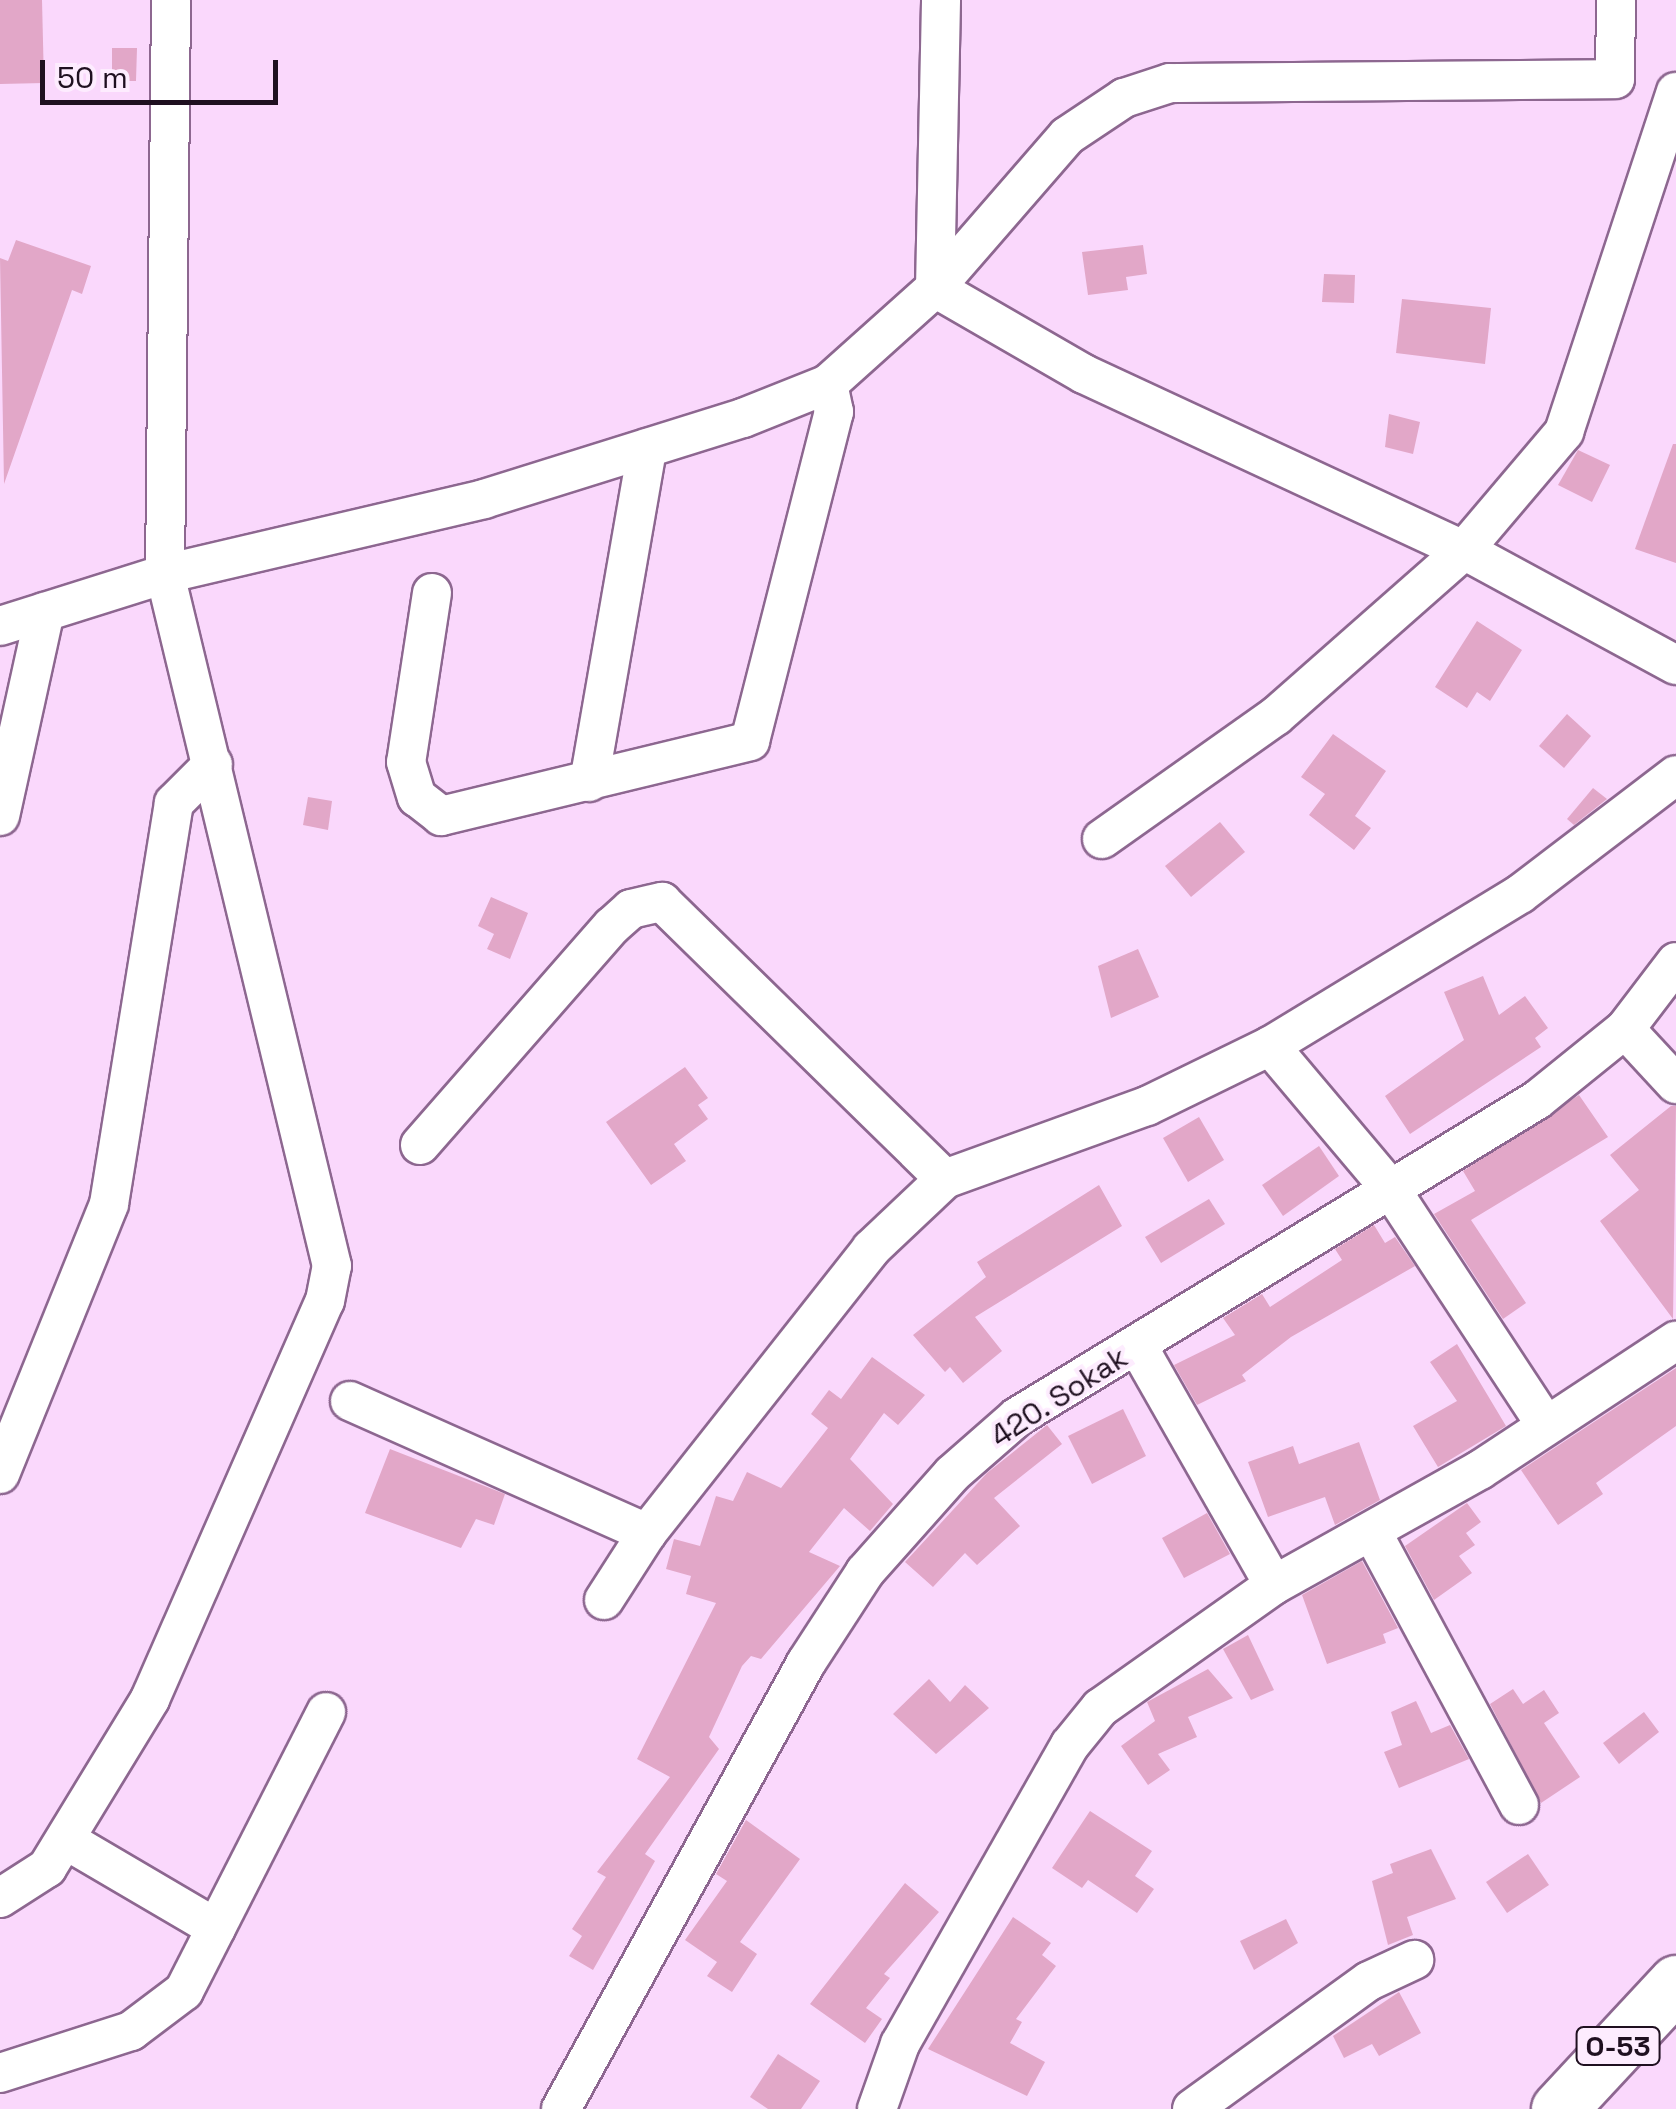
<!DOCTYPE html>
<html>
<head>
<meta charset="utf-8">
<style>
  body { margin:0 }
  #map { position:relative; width:1676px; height:2109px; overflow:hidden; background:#fad8fc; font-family:"Space Grotesk",sans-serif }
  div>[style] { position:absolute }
  .building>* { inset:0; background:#e2a7c8 }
  .roads { filter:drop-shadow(2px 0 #8d6790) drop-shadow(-2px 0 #8d6790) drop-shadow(0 2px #8d6790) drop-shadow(0 -2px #8d6790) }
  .street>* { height:38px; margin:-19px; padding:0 19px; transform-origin:19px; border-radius:19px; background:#fff }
  .highway>* { height:55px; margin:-27.5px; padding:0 27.5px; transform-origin:27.5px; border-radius:27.5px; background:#fff }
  span { translate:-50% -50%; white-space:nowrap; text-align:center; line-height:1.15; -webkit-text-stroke:8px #fdecfe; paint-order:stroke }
  .shield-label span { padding:2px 8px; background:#fdecfe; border:2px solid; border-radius:8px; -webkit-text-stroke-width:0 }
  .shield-label { font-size:28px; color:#1f1020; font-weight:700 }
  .street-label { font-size:30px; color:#1f1020 }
  .scale { position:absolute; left:40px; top:60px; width:238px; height:45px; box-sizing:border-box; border:5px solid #1f1020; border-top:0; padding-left:12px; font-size:30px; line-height:35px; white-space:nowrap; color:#1f1020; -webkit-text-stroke:8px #fdecfe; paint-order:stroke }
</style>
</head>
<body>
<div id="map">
  <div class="building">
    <div style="clip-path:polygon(0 0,42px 0,44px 83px,0 84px)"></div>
    <div style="clip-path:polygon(112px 48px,137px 48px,136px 81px,112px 81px)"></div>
    <div style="clip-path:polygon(16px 240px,91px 266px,82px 294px,72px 290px,4px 484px,0 258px,8px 261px)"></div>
    <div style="clip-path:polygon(1143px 245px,1147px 274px,1126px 277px,1128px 290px,1088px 295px,1082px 252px)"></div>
    <div style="clip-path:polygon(1324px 274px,1355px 275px,1354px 303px,1322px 302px)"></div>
    <div style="clip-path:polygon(1402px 299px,1491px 308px,1485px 364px,1396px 353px)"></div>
    <div style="clip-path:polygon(1389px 414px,1420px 422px,1413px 454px,1385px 447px)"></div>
    <div style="clip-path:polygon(1673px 444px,1676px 444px,1676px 563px,1635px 549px)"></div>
    <div style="clip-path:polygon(1578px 450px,1610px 465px,1592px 502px,1558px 485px)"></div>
    <div style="clip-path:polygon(1477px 621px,1522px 650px,1490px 701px,1477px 692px,1467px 708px,1435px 687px)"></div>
    <div style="clip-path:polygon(1567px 714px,1591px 736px,1564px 768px,1539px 746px)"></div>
    <div style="clip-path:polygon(1333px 734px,1386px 771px,1355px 816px,1371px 828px,1354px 850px,1309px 815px,1325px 794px,1301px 777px)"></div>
    <div style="clip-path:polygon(1593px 788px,1607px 799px,1574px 825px,1567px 819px)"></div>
    <div style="clip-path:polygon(308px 797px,332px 801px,328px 830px,303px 825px)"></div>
    <div style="clip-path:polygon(1220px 822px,1245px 852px,1191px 897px,1165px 866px)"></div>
    <div style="clip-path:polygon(491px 897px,528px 913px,510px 959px,487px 949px,494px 934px,478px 926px)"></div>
    <div style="clip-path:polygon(1138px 949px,1159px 997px,1111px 1018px,1098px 966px)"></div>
    <div style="clip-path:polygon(1483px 976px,1499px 1015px,1525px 996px,1548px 1028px,1535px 1038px,1541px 1047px,1410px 1134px,1385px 1096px,1464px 1040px,1444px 992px)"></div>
    <div style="clip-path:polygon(685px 1067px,708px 1098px,698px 1105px,708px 1119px,674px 1144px,686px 1161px,651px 1185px,606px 1122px)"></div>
    <div style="clip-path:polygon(1579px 1095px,1608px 1137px,1471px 1220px,1526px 1303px,1503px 1319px,1434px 1214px,1475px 1191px,1463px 1171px)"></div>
    <div style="clip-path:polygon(1671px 1106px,1676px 1106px,1673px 1319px,1600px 1221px,1639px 1190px,1610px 1155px)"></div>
    <div style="clip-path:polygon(1199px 1117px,1224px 1160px,1188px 1182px,1163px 1138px)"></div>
    <div style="clip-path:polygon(1319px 1146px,1339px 1176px,1283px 1216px,1262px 1185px)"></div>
    <div style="clip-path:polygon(1099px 1185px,1122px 1226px,975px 1317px,1002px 1351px,963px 1383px,950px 1367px,945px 1372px,913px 1335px,986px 1277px,977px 1262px)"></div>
    <div style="clip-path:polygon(1209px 1199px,1225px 1224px,1161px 1263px,1145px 1237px)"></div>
    <div style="clip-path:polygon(1374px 1225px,1385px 1243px,1395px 1237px,1415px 1266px,1291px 1337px,1242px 1375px,1246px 1381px,1197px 1405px,1174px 1365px,1235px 1335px,1223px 1318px,1262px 1294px,1270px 1307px,1342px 1260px,1335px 1249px)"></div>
    <div style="clip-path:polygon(1457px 1344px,1506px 1426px,1438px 1467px,1413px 1426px,1457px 1401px,1430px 1362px)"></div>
    <div style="clip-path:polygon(872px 1357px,925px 1395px,898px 1425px,884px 1413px,850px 1459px,893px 1504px,870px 1531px,844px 1508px,809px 1552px,840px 1566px,761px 1659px,751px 1656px,742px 1666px,709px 1737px,719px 1749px,645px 1854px,655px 1861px,593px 1970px,569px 1956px,582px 1936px,572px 1929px,606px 1877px,597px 1872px,670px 1777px,637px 1759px,716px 1603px,686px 1594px,691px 1576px,666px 1569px,674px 1539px,700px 1546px,716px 1496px,733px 1501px,747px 1472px,781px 1488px,828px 1428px,811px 1414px,829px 1390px,841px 1399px)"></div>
    <div style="clip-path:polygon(1676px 1368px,1676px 1426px,1596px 1483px,1603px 1494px,1558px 1525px,1521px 1470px)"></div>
    <div style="clip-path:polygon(1123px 1409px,1146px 1456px,1092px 1484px,1068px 1436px)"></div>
    <div style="clip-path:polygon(1047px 1425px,1062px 1444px,994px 1498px,1020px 1526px,977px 1565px,965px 1553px,933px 1587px,905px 1562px,987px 1473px)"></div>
    <div style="clip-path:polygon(1359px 1442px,1380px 1500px,1335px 1525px,1325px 1497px,1268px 1517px,1248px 1462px,1293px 1446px,1299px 1464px)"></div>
    <div style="clip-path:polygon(390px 1449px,505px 1494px,494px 1525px,476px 1519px,461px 1548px,365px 1513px)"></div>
    <div style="clip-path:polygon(1467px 1503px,1481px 1522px,1466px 1533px,1475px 1545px,1459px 1556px,1472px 1573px,1434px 1600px,1405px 1546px)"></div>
    <div style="clip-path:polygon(1207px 1513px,1230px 1554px,1184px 1578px,1162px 1538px)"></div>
    <div style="clip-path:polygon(1362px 1561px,1398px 1628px,1383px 1634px,1386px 1643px,1327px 1664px,1302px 1595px)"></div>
    <div style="clip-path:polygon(1248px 1635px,1274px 1690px,1251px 1700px,1223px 1649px)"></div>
    <div style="clip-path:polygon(1208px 1669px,1233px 1698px,1188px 1717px,1197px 1737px,1158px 1754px,1170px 1770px,1148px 1785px,1121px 1746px,1155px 1721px,1147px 1702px)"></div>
    <div style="clip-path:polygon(929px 1679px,950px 1702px,965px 1685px,989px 1708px,936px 1754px,893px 1714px)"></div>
    <div style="clip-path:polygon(1513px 1689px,1523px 1704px,1544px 1690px,1559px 1713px,1544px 1723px,1580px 1777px,1541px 1803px,1490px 1704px)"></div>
    <div style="clip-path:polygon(1416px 1701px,1431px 1733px,1450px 1725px,1469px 1759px,1399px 1788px,1384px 1752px,1402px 1745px,1391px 1712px)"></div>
    <div style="clip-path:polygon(1644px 1712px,1659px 1732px,1619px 1764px,1603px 1743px)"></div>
    <div style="clip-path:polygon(1090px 1811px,1152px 1851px,1135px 1876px,1154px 1889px,1137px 1913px,1088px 1880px,1082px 1888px,1052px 1868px)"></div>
    <div style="clip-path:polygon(746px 1820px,800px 1859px,740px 1942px,757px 1954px,732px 1992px,707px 1976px,717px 1962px,685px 1940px,727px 1881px,716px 1874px)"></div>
    <div style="clip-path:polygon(1431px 1849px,1456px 1899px,1407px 1917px,1413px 1935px,1388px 1945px,1372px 1881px,1393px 1873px,1390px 1864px)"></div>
    <div style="clip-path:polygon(1528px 1854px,1549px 1885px,1507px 1913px,1486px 1882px)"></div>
    <div style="clip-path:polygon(905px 1883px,939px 1912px,884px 1974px,890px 1978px,866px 2008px,882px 2019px,865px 2043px,810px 2004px)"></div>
    <div style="clip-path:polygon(1013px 1917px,1051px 1943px,1042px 1955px,1056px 1966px,1016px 2019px,1022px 2022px,1010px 2043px,1045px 2062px,1027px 2096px,928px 2049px)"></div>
    <div style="clip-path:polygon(1286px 1919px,1298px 1943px,1254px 1970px,1240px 1941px)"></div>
    <div style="clip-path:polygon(1399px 1992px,1421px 2033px,1379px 2056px,1372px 2044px,1344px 2058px,1333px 2036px)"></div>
    <div style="clip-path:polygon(778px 2054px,820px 2081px,801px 2109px,768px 2109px,750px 2097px)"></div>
  </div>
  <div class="roads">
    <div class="street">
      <div style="left:935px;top:288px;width:201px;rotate:-49deg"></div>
      <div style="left:1067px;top:136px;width:69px;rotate:-33.7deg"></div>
      <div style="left:1124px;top:98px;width:48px;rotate:-18.1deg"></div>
      <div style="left:1170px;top:83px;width:445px;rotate:-0.5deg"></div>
      <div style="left:1615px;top:79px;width:79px;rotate:-89.3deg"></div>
      <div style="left:935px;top:288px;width:288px;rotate:-88.8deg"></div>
      <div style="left:432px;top:593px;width:171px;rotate:98.7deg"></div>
      <div style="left:406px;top:762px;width:37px;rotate:73deg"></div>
      <div style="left:417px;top:797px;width:31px;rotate:38deg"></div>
      <div style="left:441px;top:816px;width:318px;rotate:-13.6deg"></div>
      <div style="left:750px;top:741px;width:340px;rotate:-75.7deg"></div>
      <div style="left:834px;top:412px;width:29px;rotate:-102deg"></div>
      <div style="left:0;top:626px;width:173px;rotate:-17.5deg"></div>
      <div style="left:165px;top:574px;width:328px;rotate:-13.2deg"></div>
      <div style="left:484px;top:499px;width:271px;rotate:-17.4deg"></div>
      <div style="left:743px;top:418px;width:92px;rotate:-21.8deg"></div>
      <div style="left:828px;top:384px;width:144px;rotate:-41.9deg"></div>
      <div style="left:935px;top:288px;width:172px;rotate:30deg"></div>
      <div style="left:1084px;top:374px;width:419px;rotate:24.9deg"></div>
      <div style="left:1464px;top:550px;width:241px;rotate:28.5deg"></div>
      <div style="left:589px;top:782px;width:339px;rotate:-80.1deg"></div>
      <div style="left:0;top:816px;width:209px;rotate:-77.6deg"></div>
      <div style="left:1102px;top:839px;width:213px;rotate:-35.3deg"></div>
      <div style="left:1276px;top:716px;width:251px;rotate:-41.4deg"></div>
      <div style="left:1464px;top:550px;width:155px;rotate:-49.7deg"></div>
      <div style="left:1564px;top:432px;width:358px;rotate:-71.8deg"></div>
      <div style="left:1625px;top:1029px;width:75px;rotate:47.2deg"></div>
      <div style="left:1270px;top:1046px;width:189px;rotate:49.9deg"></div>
      <div style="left:1392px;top:1191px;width:280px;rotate:56.7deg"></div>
      <div style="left:420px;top:1145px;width:291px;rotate:-48.8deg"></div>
      <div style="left:612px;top:926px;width:25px;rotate:-42deg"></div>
      <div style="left:631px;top:909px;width:32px;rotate:-13deg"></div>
      <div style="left:662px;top:902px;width:396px;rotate:44.4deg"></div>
      <div style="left:1137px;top:1345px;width:276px;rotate:60.3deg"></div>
      <div style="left:350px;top:1401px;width:325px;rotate:24deg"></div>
      <div style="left:0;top:1474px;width:291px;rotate:-68deg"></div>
      <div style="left:109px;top:1204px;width:406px;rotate:-80.8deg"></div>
      <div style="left:174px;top:803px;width:55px;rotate:-45deg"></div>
      <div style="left:1372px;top:1532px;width:310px;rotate:61.7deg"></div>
      <div style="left:604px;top:1600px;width:80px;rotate:-57.3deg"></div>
      <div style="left:647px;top:1533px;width:362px;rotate:-51.7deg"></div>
      <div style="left:871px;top:1249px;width:102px;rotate:-43.4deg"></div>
      <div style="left:945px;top:1179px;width:215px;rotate:-19.9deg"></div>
      <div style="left:1147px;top:1106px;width:137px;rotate:-26deg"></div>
      <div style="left:1270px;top:1046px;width:293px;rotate:-31.3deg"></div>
      <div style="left:1520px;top:894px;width:196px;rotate:-37.3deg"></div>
      <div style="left:66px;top:1840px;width:174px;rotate:30.4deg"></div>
      <div style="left:0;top:1898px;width:56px;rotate:-32.6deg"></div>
      <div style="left:47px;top:1868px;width:198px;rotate:-58.6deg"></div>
      <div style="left:150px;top:1699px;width:435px;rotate:-66.3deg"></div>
      <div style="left:325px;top:1301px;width:36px;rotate:-79deg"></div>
      <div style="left:332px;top:1266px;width:712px;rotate:-103.57deg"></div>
      <div style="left:165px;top:574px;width:574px;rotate:-89.4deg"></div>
      <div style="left:0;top:2073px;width:138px;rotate:-17.8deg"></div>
      <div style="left:131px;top:2031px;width:66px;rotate:-37deg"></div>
      <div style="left:184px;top:1991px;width:313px;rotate:-63deg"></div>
      <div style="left:561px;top:2109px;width:509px;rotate:-61.22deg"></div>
      <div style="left:806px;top:1663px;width:108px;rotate:-57deg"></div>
      <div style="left:865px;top:1572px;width:131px;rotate:-48.4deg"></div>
      <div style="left:952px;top:1474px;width:86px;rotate:-41.2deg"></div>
      <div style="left:1017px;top:1417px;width:609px;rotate:-31.37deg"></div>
      <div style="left:1537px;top:1100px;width:113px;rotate:-38.9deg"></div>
      <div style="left:1625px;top:1029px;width:84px;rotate:-52.7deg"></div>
      <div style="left:877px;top:2109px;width:69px;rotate:-70.5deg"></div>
      <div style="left:900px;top:2044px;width:344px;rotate:-60.4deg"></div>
      <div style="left:1070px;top:1745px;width:48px;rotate:-51deg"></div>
      <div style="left:1100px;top:1708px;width:213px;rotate:-35.3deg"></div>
      <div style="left:1274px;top:1585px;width:236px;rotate:-29.2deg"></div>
      <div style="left:1480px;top:1470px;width:235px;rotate:-33.4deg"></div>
      <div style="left:1192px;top:2109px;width:218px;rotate:-35.9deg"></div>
      <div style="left:1369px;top:1981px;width:50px;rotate:-25deg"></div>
    </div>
    <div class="highway">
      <div style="left:1559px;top:2109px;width:172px;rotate:-47.1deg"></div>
    </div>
  </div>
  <div class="shield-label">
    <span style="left:1618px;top:2046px">O-53</span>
  </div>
  <div class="street-label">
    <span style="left:1059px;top:1397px;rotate:-33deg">420. Sokak</span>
  </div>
  <div class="scale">50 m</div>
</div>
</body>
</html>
